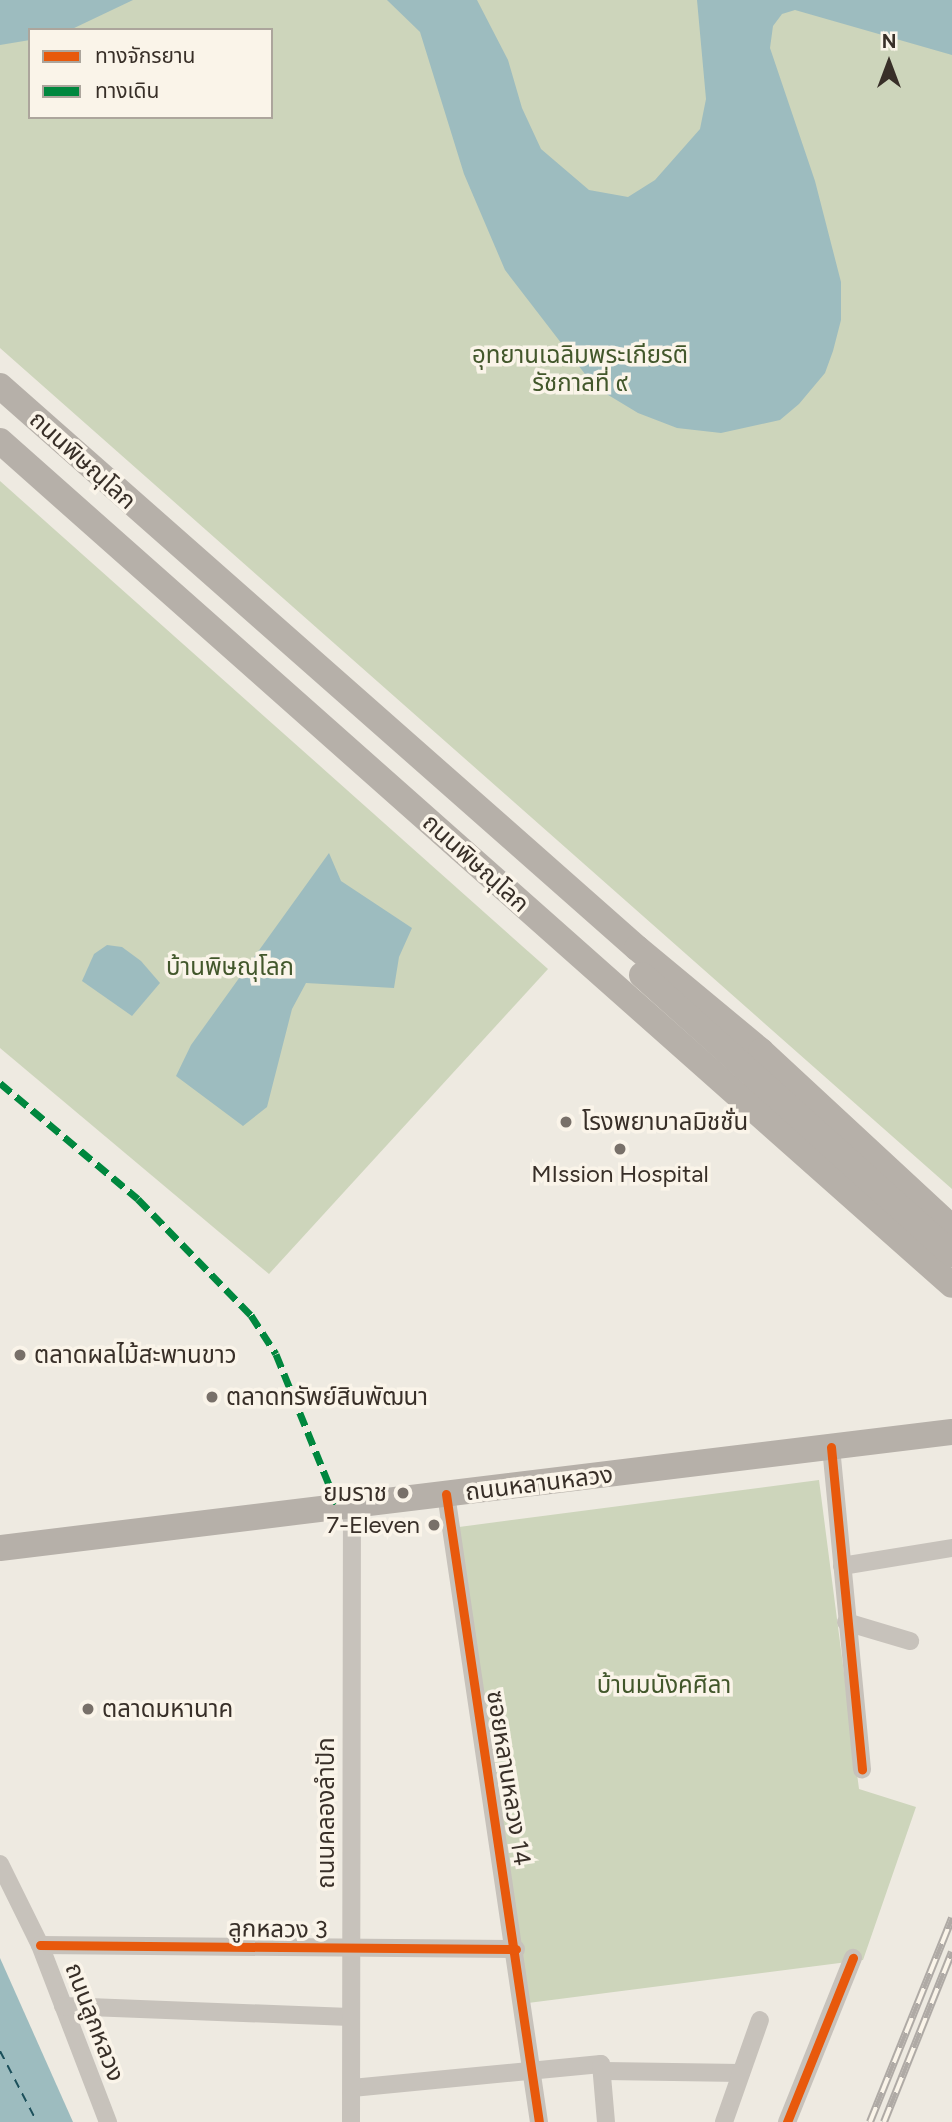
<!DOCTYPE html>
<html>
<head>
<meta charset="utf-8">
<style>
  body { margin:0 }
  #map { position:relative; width:952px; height:2122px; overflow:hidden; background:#eeeae1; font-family:Figtree,"Noto Sans Thai",sans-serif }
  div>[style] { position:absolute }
  .green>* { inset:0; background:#cdd5bb }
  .water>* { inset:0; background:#9dbcbf }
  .ferry>* { height:2px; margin-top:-1px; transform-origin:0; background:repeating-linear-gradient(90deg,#1c505b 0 9px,transparent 0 16px) }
  .street>* { height:18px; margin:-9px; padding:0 9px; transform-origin:9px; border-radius:9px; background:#c7c2bb }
  .primary>* { height:26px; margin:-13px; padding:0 13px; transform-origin:13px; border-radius:13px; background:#b6b0a9 }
  .rail>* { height:8px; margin-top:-4px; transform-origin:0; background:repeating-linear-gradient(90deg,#faf4e9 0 16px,#afaaa5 0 32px); box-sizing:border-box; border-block:2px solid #afaaa5 }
  .quiet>* { height:7px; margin-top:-3.5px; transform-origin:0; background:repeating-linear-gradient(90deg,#00873e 0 14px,transparent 0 21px) }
  .cycleway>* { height:9px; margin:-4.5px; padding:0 4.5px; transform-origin:4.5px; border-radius:4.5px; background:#e8590c }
  .dots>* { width:19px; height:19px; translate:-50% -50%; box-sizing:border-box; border:4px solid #faf4e9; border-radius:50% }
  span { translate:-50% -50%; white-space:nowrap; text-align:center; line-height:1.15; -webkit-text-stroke:7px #faf4e9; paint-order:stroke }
  .park-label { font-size:24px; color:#42572b }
  .street-label { font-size:24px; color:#382f28 }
  .poi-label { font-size:24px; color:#382f28 }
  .left { translate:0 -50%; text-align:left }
  .right { translate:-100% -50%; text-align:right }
  .legend { position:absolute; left:28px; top:28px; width:245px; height:91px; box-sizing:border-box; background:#faf4e9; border:2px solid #aca59c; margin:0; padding:9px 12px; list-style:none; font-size:21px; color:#382f28 }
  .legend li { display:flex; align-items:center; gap:14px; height:35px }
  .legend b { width:35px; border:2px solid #aca59c }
  .north { position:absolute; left:854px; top:28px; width:70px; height:70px; -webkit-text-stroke:5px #faf4e9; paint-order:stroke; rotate:0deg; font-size:19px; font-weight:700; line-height:28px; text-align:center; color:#382f28 }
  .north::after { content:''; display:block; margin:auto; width:24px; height:32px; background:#382f28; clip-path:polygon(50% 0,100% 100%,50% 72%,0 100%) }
</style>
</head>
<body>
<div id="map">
  <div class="green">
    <div style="clip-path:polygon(evenodd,0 0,952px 0,952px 1189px,0 348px,0 0,30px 30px,271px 30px,271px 117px,30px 117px,30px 30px)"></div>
    <div style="clip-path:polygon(0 481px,548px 969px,269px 1274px,0 1048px)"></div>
    <div style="clip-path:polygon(819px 1480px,859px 1789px,916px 1807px,863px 1960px,528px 2003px,459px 1527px)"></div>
  </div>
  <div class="water">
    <div style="clip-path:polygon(0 0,133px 0,70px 30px,30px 30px,30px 40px,0 45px)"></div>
    <div style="clip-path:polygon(387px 0,477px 0,508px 60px,522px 108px,541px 149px,589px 190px,628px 197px,655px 180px,700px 129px,706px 99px,697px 0,952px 0,952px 55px,795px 10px,782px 14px,773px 26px,770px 48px,815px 181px,841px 282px,841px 320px,833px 351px,825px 373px,799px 404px,780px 420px,721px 433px,677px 428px,638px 413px,595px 387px,505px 270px,464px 174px,420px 32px)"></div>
    <div style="clip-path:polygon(329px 853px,341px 881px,412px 928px,399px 957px,394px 988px,306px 983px,292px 1009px,267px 1107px,243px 1126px,176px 1076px,191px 1045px)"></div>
    <div style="clip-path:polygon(107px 945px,122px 947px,141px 961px,160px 983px,132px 1016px,82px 981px,94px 954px)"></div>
    <div style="clip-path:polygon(0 1958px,73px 2122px,0 2122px)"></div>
  </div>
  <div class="ferry">
    <div style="left:0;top:2051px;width:80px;rotate:62.5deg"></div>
  </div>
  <div class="street">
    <div style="left:831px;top:1447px;width:324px;rotate:84.5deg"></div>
    <div style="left:446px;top:1494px;width:635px;rotate:81.58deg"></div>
    <div style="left:842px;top:1566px;width:111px;rotate:-9.3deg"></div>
    <div style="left:846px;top:1622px;width:67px;rotate:16.5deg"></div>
    <div style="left:0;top:1864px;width:90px;rotate:63.7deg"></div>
    <div style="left:40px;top:1945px;width:190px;rotate:69deg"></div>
    <div style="left:40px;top:1945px;width:476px;rotate:0.5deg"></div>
    <div style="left:63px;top:2006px;width:287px;rotate:2.2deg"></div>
    <div style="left:605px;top:2071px;width:136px;rotate:0.8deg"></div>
    <div style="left:352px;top:2088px;width:250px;rotate:-5.5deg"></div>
    <div style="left:601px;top:2064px;width:58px;rotate:85.1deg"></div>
    <div style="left:351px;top:2122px;width:617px;rotate:-89.91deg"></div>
    <div style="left:724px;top:2122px;width:108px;rotate:-70.6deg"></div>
    <div style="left:787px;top:2122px;width:177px;rotate:-68.1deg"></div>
  </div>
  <div class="primary">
    <div style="left:0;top:386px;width:849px;rotate:41.42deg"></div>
    <div style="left:637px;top:948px;width:161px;rotate:39.7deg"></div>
    <div style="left:761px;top:1051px;width:260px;rotate:42.8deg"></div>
    <div style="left:0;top:441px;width:1272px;rotate:41.56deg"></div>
    <div style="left:642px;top:975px;width:417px;rotate:42deg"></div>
    <div style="left:0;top:1548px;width:959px;rotate:-6.95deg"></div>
  </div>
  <div class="rail">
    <div style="left:870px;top:2122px;width:220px;rotate:-68.1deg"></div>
    <div style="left:884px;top:2122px;width:183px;rotate:-68.2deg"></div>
  </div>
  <div class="quiet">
    <div style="left:0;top:1083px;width:180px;rotate:40deg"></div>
    <div style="left:138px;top:1199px;width:162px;rotate:45.8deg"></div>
    <div style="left:251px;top:1315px;width:46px;rotate:57.3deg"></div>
    <div style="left:276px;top:1354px;width:165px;rotate:67.9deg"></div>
  </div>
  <div class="cycleway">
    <div style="left:831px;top:1447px;width:324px;rotate:84.5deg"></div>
    <div style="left:446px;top:1494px;width:635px;rotate:81.58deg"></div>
    <div style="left:40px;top:1945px;width:476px;rotate:0.5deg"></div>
    <div style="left:787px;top:2122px;width:177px;rotate:-68.1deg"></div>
  </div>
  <div class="dots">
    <div style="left:566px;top:1122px;background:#787069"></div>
    <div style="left:620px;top:1149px;background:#787069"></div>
    <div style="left:20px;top:1355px;background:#787069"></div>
    <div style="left:212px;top:1397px;background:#787069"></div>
    <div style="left:403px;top:1493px;background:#787069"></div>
    <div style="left:434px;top:1525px;background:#787069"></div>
    <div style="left:88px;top:1709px;background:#787069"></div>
  </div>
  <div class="park-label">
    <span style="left:580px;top:369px">อุทยานเฉลิมพระเกียรติ<br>รัชกาลที่ ๙</span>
    <span style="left:230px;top:967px">บ้านพิษณุโลก</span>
    <span style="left:664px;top:1685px">บ้านมนังคศิลา</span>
  </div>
  <div class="street-label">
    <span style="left:83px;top:460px;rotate:42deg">ถนนพิษณุโลก</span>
    <span style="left:476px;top:863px;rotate:42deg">ถนนพิษณุโลก</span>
    <span style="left:539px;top:1483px;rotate:-7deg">ถนนหลานหลวง</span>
    <span style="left:509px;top:1778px;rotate:81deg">ซอยหลานหลวง 14</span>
    <span style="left:326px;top:1813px;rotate:-90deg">ถนนคลองลำปัก</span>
    <span style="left:278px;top:1929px;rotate:1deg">ลูกหลวง 3</span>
    <span style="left:95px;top:2022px;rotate:69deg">ถนนลูกหลวง</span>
  </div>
  <div class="poi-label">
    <span class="left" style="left:582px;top:1122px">โรงพยาบาลมิชชั่น</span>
    <span style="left:620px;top:1174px">MIssion Hospital</span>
    <span class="left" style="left:34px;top:1355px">ตลาดผลไม้สะพานขาว</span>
    <span class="left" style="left:226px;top:1397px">ตลาดทรัพย์สินพัฒนา</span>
    <span class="right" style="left:387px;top:1493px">ยมราช</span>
    <span class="right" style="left:420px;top:1525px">7-Eleven</span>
    <span class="left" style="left:102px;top:1709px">ตลาดมหานาค</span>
  </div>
  <ul class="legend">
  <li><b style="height:9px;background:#e8590c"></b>ทางจักรยาน</li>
  <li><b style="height:9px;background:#00873e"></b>ทางเดิน</li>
  </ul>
  <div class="north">N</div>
</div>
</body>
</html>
